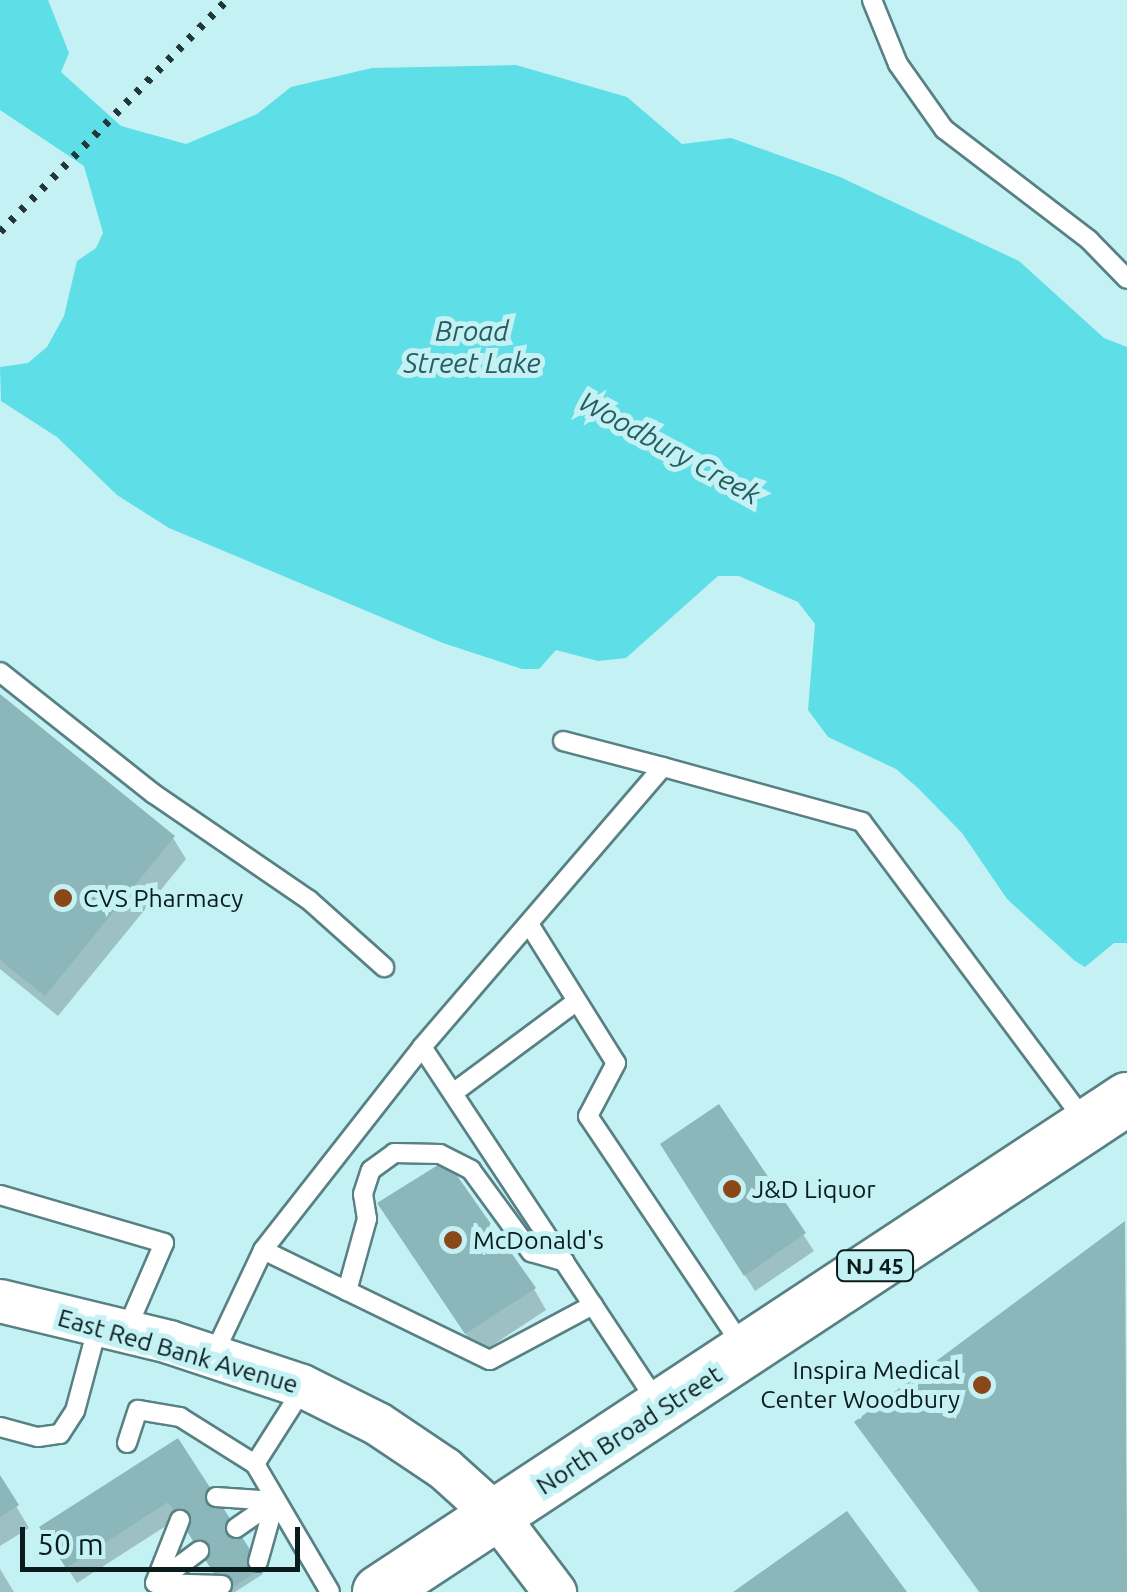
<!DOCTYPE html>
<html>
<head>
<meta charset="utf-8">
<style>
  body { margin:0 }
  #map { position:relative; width:1127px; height:1592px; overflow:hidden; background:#c4f1f4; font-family:Ubuntu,sans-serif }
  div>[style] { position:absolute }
  .water>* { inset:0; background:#5edee7 }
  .shadow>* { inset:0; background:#0003 }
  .building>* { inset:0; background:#8cb7ba }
  .roads { filter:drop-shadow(2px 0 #588184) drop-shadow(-2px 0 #588184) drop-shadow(0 2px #588184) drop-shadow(0 -2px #588184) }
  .service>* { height:18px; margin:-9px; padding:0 9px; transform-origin:9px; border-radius:9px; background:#fff }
  .tertiary>* { height:42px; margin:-21px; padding:0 21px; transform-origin:21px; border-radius:21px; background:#fff }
  .primary>* { height:52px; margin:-26px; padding:0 26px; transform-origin:26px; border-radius:26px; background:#fff }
  .rail>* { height:8px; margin-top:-4px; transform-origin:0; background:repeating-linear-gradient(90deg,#233738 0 5px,transparent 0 15px) }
  .dots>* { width:28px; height:28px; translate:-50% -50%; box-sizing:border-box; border:5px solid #c4f1f4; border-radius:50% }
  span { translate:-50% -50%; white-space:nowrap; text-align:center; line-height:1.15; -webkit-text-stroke:10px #c4f1f4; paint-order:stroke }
  .shield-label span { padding:2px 8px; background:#c4f1f4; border:2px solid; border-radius:8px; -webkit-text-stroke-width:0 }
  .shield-label { font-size:22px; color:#0b1c1d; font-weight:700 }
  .poi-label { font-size:25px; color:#0b1c1d }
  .left { translate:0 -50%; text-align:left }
  .right { translate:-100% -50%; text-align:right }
  .street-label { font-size:25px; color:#0b1c1d }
  .water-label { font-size:28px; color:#275e61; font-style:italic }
  .scale { position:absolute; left:20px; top:1527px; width:280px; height:45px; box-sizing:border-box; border:5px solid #0b1c1d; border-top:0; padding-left:12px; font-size:30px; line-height:35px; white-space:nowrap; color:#0b1c1d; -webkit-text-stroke:8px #c4f1f4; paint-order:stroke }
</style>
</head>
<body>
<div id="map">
  <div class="water">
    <div style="clip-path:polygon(0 0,48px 0,69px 53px,61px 72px,121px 126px,186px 144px,257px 114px,291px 87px,372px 68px,516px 65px,627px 97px,682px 144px,731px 138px,840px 177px,1019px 261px,1104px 338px,1127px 347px,1127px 943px,1114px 943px,1085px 967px,1075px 961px,1007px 899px,962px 833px,919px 789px,896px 769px,828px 737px,808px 710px,815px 624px,798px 602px,739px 576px,718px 576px,626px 658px,598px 661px,556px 650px,539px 669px,522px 669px,443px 643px,169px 528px,117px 495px,57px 437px,1px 401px,0 367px,28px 363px,47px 347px,64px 316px,77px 261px,96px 248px,103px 233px,84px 166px,0 110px)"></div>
  </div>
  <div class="shadow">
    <div style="clip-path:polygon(0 697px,173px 838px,186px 859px,58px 1016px,0 969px)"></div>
    <div style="clip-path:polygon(719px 1107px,814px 1251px,755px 1291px,673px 1161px)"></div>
    <div style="clip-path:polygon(393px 1225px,534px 1289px,546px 1310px,479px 1354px)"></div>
    <div style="clip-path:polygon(1124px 1225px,1127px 1592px,979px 1592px,857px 1423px)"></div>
    <div style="clip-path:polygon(0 1479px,29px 1528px,0 1546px)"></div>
    <div style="clip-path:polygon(204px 1483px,263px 1574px,235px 1592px,228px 1592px,180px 1517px,77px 1583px,52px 1544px)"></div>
    <div style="clip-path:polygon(0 1569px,14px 1592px,0 1592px)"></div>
  </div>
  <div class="building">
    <div style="clip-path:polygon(0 694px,175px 836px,45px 996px,0 960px)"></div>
    <div style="clip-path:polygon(719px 1104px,806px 1233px,744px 1276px,660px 1144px)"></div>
    <div style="clip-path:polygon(446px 1160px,536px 1288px,465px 1334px,377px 1203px)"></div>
    <div style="clip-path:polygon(1125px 1221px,1127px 1592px,980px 1592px,854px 1422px)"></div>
    <div style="clip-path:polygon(178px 1438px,262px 1568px,226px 1592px,168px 1502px,66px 1568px,39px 1527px)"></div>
    <div style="clip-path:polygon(0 1475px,19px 1505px,0 1517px)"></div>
    <div style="clip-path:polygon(847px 1511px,907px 1592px,733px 1592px)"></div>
  </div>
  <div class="roads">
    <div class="service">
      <div style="left:872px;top:0;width:69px;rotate:67.9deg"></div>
      <div style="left:898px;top:64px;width:80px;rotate:54.7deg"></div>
      <div style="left:944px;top:129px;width:183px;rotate:37.4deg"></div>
      <div style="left:1089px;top:240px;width:54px;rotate:45.7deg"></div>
      <div style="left:0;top:672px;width:196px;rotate:38.4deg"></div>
      <div style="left:154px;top:794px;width:188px;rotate:34.4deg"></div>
      <div style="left:309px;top:900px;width:101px;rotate:41.8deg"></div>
      <div style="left:563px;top:741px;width:103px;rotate:14.6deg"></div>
      <div style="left:529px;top:924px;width:164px;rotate:58deg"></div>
      <div style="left:616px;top:1063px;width:60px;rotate:117.8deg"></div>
      <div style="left:588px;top:1116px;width:280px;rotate:56.1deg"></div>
      <div style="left:422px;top:1047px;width:429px;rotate:56.5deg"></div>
      <div style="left:453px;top:1093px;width:154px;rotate:-36.6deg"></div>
      <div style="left:0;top:1195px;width:171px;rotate:16.3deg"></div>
      <div style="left:164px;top:1243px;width:96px;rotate:113.4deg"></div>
      <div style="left:263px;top:1250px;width:252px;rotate:25.9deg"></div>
      <div style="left:490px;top:1360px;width:117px;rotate:-28.1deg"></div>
      <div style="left:347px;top:1291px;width:75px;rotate:-74.5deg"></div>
      <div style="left:367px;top:1219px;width:25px;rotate:-99deg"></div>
      <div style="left:363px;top:1194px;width:25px;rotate:-72deg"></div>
      <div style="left:371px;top:1170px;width:29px;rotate:-36deg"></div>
      <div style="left:394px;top:1153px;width:46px;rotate:1.2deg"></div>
      <div style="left:440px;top:1154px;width:35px;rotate:27deg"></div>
      <div style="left:471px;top:1170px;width:102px;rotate:53.8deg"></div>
      <div style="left:531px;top:1252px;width:35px;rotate:16deg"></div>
      <div style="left:213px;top:1356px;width:117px;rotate:-64.7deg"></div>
      <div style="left:263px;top:1250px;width:258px;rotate:-51.9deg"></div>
      <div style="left:422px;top:1047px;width:369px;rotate:-49.3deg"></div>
      <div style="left:663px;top:767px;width:206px;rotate:15.4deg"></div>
      <div style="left:862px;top:822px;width:373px;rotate:53.3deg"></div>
      <div style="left:304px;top:1387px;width:91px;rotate:122.5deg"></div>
      <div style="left:255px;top:1464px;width:148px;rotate:59.6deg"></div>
      <div style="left:0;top:1427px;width:39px;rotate:15deg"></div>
      <div style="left:38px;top:1437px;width:22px;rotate:-8deg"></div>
      <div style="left:60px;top:1434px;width:27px;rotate:-57deg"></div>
      <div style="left:75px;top:1411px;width:89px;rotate:-75deg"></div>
      <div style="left:127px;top:1443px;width:35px;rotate:-72deg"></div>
      <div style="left:138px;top:1410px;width:43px;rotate:9.5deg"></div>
      <div style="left:180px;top:1417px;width:89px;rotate:32.1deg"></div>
      <div style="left:216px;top:1497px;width:59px;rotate:3.9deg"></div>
      <div style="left:236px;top:1528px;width:47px;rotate:-34.7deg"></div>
      <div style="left:275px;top:1501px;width:63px;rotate:105.6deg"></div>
      <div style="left:155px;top:1583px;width:68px;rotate:-68.4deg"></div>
      <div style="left:155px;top:1583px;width:67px;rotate:1.7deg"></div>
      <div style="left:156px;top:1583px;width:54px;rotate:-36.7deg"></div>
    </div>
    <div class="tertiary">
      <div style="left:0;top:1301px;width:174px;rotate:13.6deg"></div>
      <div style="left:169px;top:1342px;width:140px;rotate:18.3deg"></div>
      <div style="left:302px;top:1386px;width:85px;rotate:26.6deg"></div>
      <div style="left:378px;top:1424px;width:81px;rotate:33.9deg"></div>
      <div style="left:445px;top:1469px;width:70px;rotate:42.1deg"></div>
      <div style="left:497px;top:1516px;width:96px;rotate:52.7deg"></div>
    </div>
    <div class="primary">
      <div style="left:379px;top:1592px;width:896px;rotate:-33.39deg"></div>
    </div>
  </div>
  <div class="rail">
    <div style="left:0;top:232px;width:325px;rotate:-45.6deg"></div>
  </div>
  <div class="dots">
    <div style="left:63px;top:898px;background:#8a4717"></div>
    <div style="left:732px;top:1189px;background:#8a4717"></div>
    <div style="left:453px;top:1240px;background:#8a4717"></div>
    <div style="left:982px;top:1385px;background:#8a4717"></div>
  </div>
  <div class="shield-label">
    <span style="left:875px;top:1266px">NJ 45</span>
  </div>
  <div class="poi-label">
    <span class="left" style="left:83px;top:898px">CVS Pharmacy</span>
    <span class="left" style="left:752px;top:1189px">J&amp;D Liquor</span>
    <span class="left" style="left:473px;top:1240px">McDonald's</span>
    <span class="right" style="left:960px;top:1385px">Inspira Medical<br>Center Woodbury</span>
  </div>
  <div class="street-label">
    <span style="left:178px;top:1351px;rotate:16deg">East Red Bank Avenue</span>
    <span style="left:629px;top:1430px;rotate:-33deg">North Broad Street</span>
  </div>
  <div class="water-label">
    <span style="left:472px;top:347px">Broad<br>Street Lake</span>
    <span style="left:670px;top:448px;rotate:29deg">Woodbury Creek</span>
  </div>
  <div class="scale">50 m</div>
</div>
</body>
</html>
